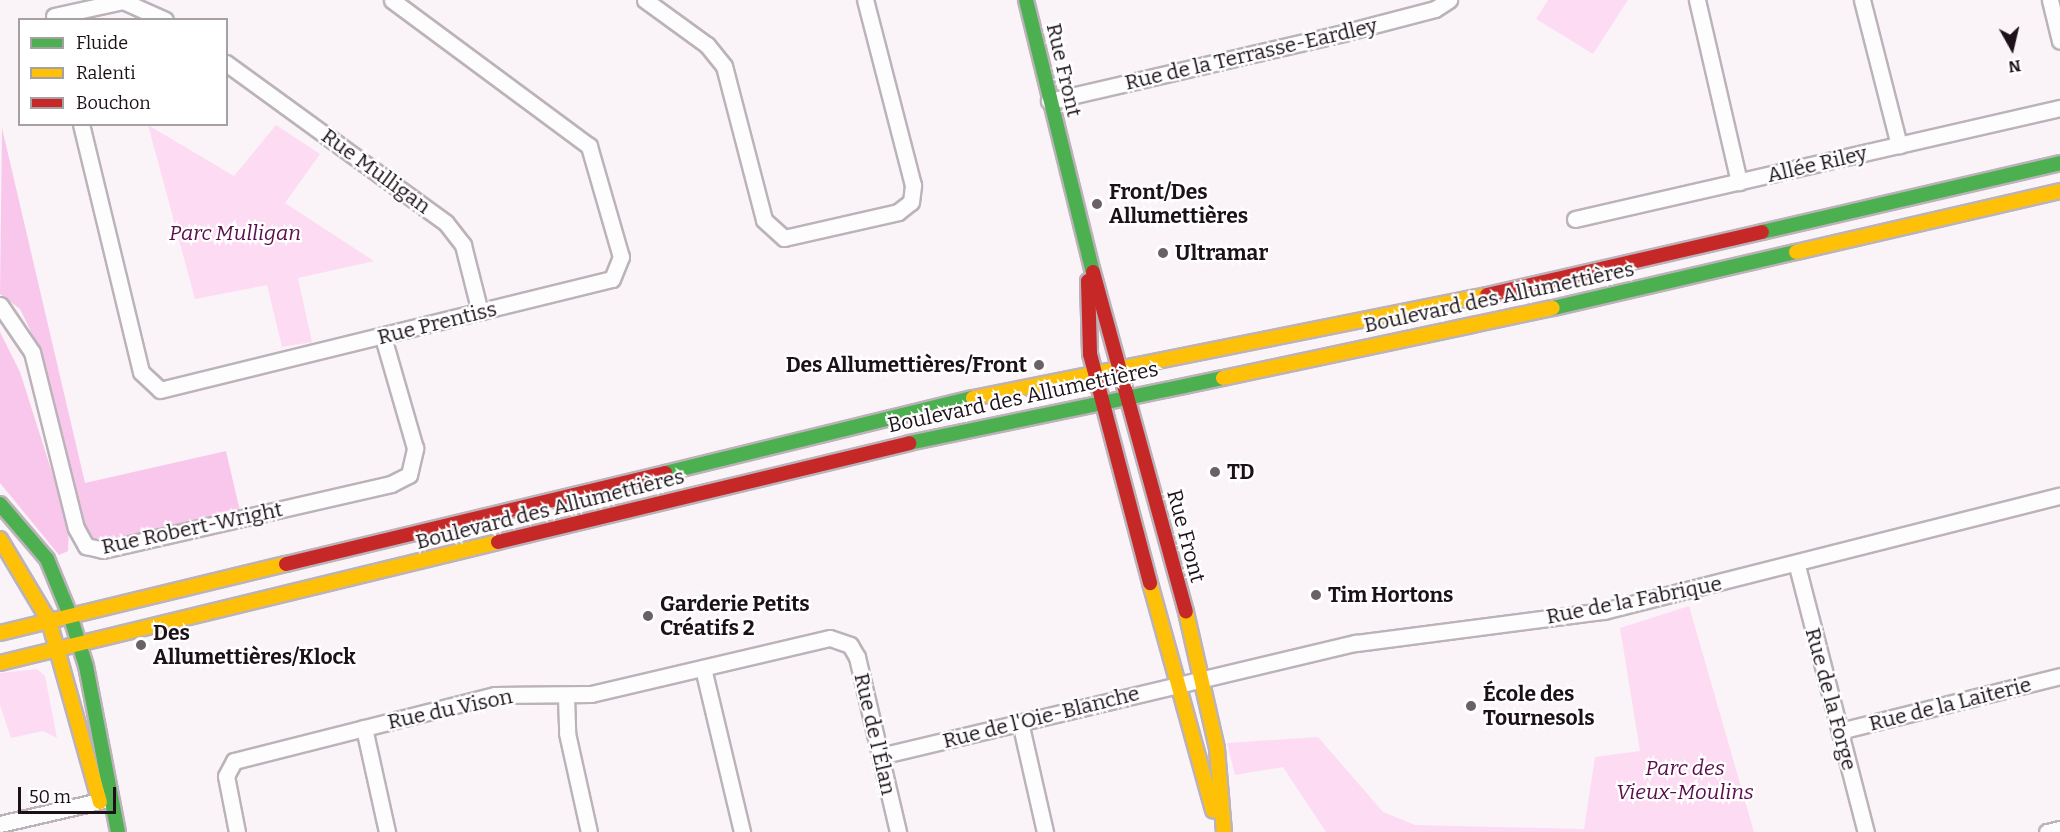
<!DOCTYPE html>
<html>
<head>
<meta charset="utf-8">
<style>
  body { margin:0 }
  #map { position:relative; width:2060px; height:832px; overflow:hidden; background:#faf4f9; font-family:Bitter,serif }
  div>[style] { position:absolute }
  .green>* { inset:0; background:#fddbf3 }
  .forest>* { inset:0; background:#f9c7ec }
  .roads { filter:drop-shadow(2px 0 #bcb3ba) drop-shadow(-2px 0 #bcb3ba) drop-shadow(0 2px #bcb3ba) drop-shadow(0 -2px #bcb3ba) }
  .street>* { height:15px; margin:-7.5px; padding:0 7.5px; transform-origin:7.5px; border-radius:7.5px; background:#fefdfe }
  .fast>* { height:14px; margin:-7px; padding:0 7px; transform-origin:7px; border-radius:7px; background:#4caf50 }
  .slow>* { height:14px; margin:-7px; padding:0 7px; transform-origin:7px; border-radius:7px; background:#ffc107 }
  .jam>* { height:14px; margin:-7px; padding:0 7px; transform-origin:7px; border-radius:7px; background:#c62828 }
  .dots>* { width:16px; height:16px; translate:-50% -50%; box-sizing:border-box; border:3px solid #fff; border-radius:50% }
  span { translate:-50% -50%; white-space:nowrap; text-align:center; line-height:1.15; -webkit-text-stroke:4.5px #fff; paint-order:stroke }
  .street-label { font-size:21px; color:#1c1119 }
  .poi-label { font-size:21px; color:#1c1119; font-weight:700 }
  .left { translate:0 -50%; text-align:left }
  .right { translate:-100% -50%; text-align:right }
  .park-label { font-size:21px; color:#5a0f4c; font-style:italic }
  .legend { position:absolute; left:18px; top:18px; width:210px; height:108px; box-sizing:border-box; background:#fff; border:2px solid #a4a0a3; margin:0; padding:8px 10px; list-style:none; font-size:18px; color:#1c1119 }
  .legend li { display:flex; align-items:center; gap:12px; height:30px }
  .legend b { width:30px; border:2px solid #a4a0a3 }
  .north { position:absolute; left:1982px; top:18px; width:60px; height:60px; -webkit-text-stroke:4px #fff; paint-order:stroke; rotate:172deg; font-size:16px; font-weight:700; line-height:24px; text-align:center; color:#1c1119 }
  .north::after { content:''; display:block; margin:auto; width:21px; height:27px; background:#1c1119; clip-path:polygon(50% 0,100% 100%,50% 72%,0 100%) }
  .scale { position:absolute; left:18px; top:787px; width:98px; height:27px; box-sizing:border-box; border:3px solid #1c1119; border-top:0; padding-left:8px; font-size:18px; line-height:21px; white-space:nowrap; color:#1c1119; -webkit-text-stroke:4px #fff; paint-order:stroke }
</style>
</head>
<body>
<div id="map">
  <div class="green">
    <div style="clip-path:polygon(1548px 0,1628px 0,1593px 54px,1536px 19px)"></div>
    <div style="clip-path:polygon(148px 125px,234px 176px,276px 125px,320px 154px,285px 203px,374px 261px,298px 278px,312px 342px,282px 347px,267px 285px,195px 299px)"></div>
    <div style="clip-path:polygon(1689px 606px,1754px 832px,1326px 832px,1283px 767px,1235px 775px,1227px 743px,1318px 737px,1383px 812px,1415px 825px,1584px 829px,1595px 757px,1640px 751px,1620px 628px)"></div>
    <div style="clip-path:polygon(37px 669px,45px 676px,57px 738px,43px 731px,11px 738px,0 705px,0 673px)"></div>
  </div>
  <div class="forest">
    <div style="clip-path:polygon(2px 128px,85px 483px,226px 451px,240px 511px,110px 544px,91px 540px,83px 525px,43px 356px,20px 309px,0 294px)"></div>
    <div style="clip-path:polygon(0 332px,20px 372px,69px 526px,68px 551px,59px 555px,0 483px)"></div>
  </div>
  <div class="roads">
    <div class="street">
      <div style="left:645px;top:0;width:77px;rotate:36deg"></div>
      <div style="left:707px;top:45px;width:27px;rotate:51deg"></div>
      <div style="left:724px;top:66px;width:159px;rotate:75.4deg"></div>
      <div style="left:764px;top:220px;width:27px;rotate:42deg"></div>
      <div style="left:784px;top:238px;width:117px;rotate:-12.8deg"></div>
      <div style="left:898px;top:212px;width:16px;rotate:-38deg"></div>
      <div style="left:911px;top:202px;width:17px;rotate:-83deg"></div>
      <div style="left:913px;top:185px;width:191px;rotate:-104.5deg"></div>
      <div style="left:1697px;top:0;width:187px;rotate:77deg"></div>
      <div style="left:1862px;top:0;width:150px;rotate:75.7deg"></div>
      <div style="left:2050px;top:0;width:42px;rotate:76.3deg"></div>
      <div style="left:54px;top:16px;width:71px;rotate:-12.3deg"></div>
      <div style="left:123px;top:1px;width:46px;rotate:24.3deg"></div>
      <div style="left:226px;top:63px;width:272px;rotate:36deg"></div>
      <div style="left:446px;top:223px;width:28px;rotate:52deg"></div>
      <div style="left:463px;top:245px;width:69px;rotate:75.8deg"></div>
      <div style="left:1049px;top:101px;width:302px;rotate:-13deg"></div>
      <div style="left:1343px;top:33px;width:95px;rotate:-14.6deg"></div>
      <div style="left:1435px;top:9px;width:17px;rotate:-33deg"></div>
      <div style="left:81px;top:124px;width:255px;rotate:76.4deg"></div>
      <div style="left:141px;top:372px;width:26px;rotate:43deg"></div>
      <div style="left:160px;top:390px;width:465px;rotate:-13.8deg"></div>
      <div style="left:612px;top:279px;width:24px;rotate:-68deg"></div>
      <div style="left:621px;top:257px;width:116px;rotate:-106.1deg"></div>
      <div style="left:589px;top:146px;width:245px;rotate:-143.5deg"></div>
      <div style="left:1575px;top:219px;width:498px;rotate:-12.9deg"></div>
      <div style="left:0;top:305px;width:57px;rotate:55.8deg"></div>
      <div style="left:32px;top:352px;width:181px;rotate:76deg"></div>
      <div style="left:76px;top:528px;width:21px;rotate:61deg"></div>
      <div style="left:86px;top:546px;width:17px;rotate:13deg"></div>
      <div style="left:103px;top:550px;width:295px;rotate:-12.9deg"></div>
      <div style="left:391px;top:484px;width:20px;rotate:-27deg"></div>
      <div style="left:409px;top:475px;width:28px;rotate:-77deg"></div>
      <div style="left:415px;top:448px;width:116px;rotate:-106.1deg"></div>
      <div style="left:1797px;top:566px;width:275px;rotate:75.5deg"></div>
      <div style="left:703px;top:668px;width:169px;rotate:76.6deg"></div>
      <div style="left:566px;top:697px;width:36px;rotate:88deg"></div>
      <div style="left:567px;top:733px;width:101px;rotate:77.5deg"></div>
      <div style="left:1020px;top:722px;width:113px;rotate:77.2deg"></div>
      <div style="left:364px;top:728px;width:107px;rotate:77.5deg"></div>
      <div style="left:1840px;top:731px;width:227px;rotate:-14deg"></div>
      <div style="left:880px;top:756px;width:489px;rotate:-13.4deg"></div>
      <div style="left:1356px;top:643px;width:250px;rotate:-7.4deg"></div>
      <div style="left:1604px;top:611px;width:470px;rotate:-14.2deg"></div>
      <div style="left:0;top:824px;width:111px;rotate:-13deg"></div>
      <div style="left:237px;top:832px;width:57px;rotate:-101.1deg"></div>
      <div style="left:226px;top:776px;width:17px;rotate:-62deg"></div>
      <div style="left:234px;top:761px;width:269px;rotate:-14.2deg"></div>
      <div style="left:495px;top:695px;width:96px;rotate:-0.6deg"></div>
      <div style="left:591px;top:694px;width:245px;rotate:-13.2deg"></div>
      <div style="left:830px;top:638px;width:21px;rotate:19deg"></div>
      <div style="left:850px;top:645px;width:14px;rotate:60deg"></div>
      <div style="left:857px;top:657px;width:180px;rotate:76.8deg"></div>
      <div style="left:2047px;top:832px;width:13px;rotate:-13deg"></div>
    </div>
    <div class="fast">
      <div style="left:1026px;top:0;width:280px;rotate:76.2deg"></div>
      <div style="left:1762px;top:232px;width:306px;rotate:-13deg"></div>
      <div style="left:1553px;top:308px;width:249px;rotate:-13deg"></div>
      <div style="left:909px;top:443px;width:321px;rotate:-11.7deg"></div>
      <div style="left:665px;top:473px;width:317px;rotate:-13.7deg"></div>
      <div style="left:0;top:504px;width:72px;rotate:49.5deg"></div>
      <div style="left:47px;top:559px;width:61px;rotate:67.7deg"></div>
      <div style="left:70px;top:615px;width:53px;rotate:72.6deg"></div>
      <div style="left:86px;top:666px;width:169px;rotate:79.1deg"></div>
    </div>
    <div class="slow">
      <div style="left:1796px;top:252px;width:271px;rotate:-13deg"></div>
      <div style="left:1223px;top:378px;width:337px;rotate:-12deg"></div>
      <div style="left:973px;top:398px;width:524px;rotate:-11.33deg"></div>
      <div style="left:0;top:539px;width:96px;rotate:59.1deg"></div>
      <div style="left:49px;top:621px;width:188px;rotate:74.3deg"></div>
      <div style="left:1150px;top:583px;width:236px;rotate:74.5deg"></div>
      <div style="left:1186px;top:612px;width:140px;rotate:77.2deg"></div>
      <div style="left:1217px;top:749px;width:83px;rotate:85.2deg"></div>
      <div style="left:0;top:633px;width:294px;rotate:-13.6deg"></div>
      <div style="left:0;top:663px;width:512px;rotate:-13.66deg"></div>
    </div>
    <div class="jam">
      <div style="left:1093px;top:272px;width:352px;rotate:74.7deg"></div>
      <div style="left:1088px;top:281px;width:73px;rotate:88.4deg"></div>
      <div style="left:1090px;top:354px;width:237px;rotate:75.3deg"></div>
      <div style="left:1487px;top:295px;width:282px;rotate:-12.9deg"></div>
      <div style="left:498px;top:542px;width:423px;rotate:-13.5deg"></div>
      <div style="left:286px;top:564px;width:390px;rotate:-13.5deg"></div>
    </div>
  </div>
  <div class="dots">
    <div style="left:1097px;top:204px;background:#6a6067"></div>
    <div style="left:1163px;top:253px;background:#6a6067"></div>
    <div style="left:1039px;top:365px;background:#6a6067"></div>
    <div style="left:1215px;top:472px;background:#6a6067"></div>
    <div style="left:1316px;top:595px;background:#6a6067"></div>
    <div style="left:648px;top:616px;background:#6a6067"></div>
    <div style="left:141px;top:645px;background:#6a6067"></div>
    <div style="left:1471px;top:706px;background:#6a6067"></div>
  </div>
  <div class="street-label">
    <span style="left:1251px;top:54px;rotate:-13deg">Rue de la Terrasse-Eardley</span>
    <span style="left:1064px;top:70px;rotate:77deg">Rue Front</span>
    <span style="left:1817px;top:164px;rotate:-13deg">Allée Riley</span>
    <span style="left:376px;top:171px;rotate:36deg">Rue Mulligan</span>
    <span style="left:1499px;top:297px;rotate:-12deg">Boulevard des Allumettières</span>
    <span style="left:437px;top:323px;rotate:-14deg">Rue Prentiss</span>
    <span style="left:1023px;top:397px;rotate:-12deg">Boulevard des Allumettières</span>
    <span style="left:550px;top:509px;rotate:-14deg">Boulevard des Allumettières</span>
    <span style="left:192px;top:528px;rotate:-12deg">Rue Robert-Wright</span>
    <span style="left:1186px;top:536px;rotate:75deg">Rue Front</span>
    <span style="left:1634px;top:600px;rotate:-11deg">Rue de la Fabrique</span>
    <span style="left:1831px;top:699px;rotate:75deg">Rue de la Forge</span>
    <span style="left:1950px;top:704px;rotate:-14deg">Rue de la Laiterie</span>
    <span style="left:450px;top:709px;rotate:-12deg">Rue du Vison</span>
    <span style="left:1041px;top:717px;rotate:-14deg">Rue de l'Oie-Blanche</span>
    <span style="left:875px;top:734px;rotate:77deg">Rue de l'Élan</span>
  </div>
  <div class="poi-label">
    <span class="left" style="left:1109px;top:204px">Front/Des<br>Allumettières</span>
    <span class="left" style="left:1175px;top:253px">Ultramar</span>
    <span class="right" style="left:1027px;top:365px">Des Allumettières/Front</span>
    <span class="left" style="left:1227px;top:472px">TD</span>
    <span class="left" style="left:1328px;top:595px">Tim Hortons</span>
    <span class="left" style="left:660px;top:616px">Garderie Petits<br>Créatifs 2</span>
    <span class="left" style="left:153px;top:645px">Des<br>Allumettières/Klock</span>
    <span class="left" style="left:1483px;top:706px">École des<br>Tournesols</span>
  </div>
  <div class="park-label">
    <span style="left:235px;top:233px">Parc Mulligan</span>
    <span style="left:1685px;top:780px">Parc des<br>Vieux-Moulins</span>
  </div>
  <ul class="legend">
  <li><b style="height:8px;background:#4caf50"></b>Fluide</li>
  <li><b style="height:8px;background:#ffc107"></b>Ralenti</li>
  <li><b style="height:8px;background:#c62828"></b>Bouchon</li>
  </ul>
  <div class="north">N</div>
  <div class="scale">50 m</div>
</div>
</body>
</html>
